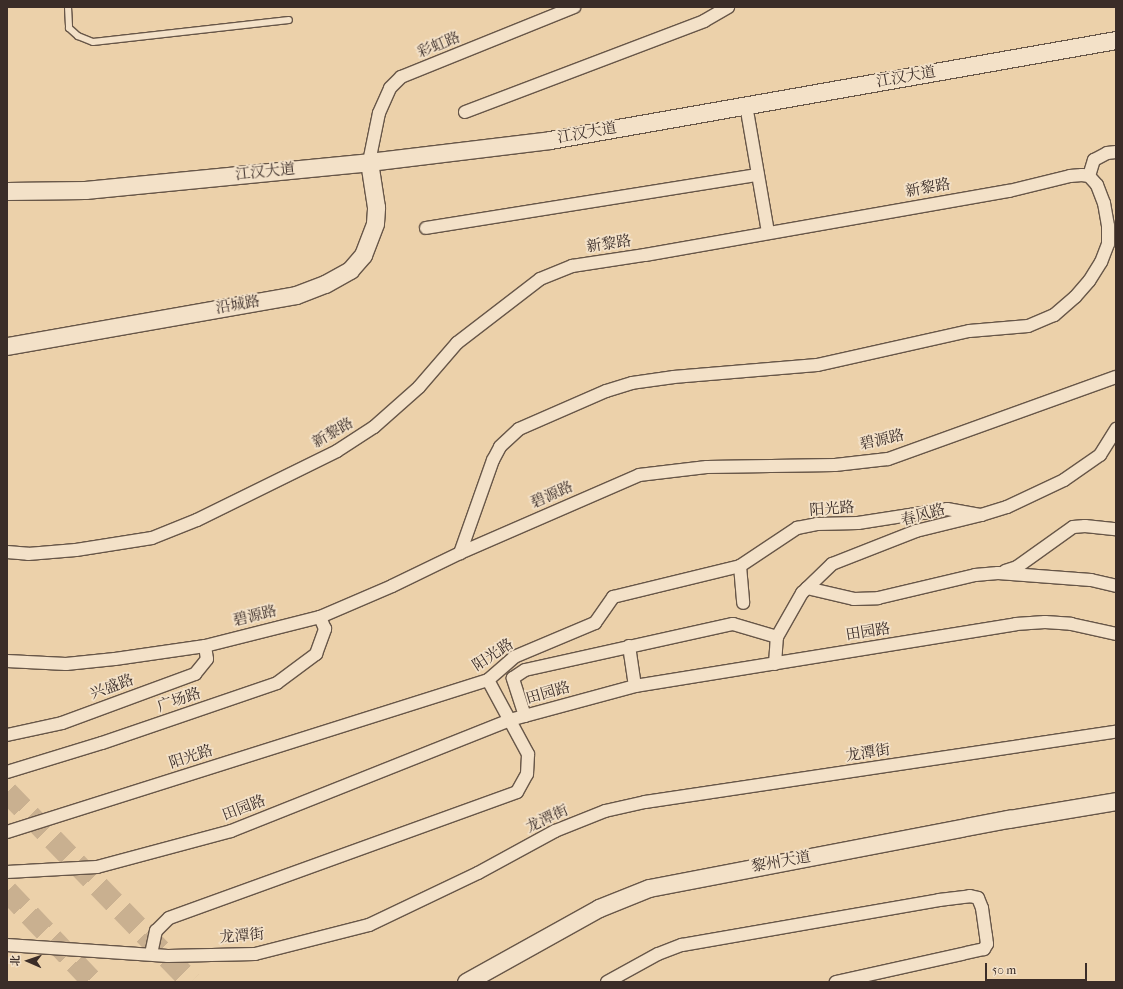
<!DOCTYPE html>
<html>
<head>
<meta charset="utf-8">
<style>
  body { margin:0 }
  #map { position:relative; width:1123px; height:989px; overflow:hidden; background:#ecd1aa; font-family:"IM FELL French Canon","Noto Serif SC",serif }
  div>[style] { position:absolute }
  .highway-tunnel>* { height:22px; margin-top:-11px; transform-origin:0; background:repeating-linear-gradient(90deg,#c9b090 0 22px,transparent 0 33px) }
  .roads { filter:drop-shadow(1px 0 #675648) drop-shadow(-1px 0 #675648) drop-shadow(0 1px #675648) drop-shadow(0 -1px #675648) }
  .lane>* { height:6px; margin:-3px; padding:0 3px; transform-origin:3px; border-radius:3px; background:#f3e1c8 }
  .street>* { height:12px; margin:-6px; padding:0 6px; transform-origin:6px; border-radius:6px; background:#f3e1c8 }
  .secondary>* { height:17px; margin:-8.5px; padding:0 8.5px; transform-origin:8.5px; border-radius:8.5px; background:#f3e1c8 }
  span { translate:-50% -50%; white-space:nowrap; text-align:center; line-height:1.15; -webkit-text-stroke:3.5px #f3e1c8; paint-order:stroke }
  .street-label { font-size:15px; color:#3b2d28 }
  .frame { position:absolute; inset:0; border:8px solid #3b2d28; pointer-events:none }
  .north { position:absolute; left:8px; top:941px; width:40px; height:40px; -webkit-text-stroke:3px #f3e1c8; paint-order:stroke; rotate:272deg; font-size:11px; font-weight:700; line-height:16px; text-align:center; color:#3b2d28 }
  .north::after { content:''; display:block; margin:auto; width:14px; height:18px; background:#3b2d28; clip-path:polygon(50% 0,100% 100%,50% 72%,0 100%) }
  .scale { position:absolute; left:985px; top:963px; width:102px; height:18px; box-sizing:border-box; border:2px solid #3b2d28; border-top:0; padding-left:5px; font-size:12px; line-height:14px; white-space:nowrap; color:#3b2d28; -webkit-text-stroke:3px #f3e1c8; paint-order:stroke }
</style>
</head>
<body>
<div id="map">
  <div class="highway-tunnel">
    <div style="left:7px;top:792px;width:264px;rotate:45.9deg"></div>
    <div style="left:7px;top:891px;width:125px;rotate:46.6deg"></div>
  </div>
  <div class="roads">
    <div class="lane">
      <div style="left:68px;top:7px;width:21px;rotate:87deg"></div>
      <div style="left:69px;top:28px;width:12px;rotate:42deg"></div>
      <div style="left:78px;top:36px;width:16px;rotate:22deg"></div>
      <div style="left:93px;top:42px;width:197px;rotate:-6.4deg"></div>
    </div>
    <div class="street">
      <div style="left:746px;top:105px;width:129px;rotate:80.2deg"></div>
      <div style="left:465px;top:112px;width:256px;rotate:-20.8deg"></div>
      <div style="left:704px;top:21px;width:28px;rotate:-30deg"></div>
      <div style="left:369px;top:162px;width:50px;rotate:-78.5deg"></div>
      <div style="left:379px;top:113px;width:27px;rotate:-66deg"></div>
      <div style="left:390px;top:88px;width:16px;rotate:-45deg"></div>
      <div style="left:401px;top:77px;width:187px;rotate:-22deg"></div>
      <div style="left:1089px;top:176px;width:17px;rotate:-73deg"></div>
      <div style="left:1094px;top:160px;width:15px;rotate:-28deg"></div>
      <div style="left:1107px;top:153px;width:9px;rotate:-6deg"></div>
      <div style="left:426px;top:228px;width:336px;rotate:-9.1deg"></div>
      <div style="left:7px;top:552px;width:21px;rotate:5deg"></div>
      <div style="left:28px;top:554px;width:48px;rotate:-4.8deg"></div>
      <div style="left:76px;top:550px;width:77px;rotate:-9deg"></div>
      <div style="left:152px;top:538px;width:48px;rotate:-21.8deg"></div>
      <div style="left:197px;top:520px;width:156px;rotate:-26.2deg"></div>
      <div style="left:337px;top:451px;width:44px;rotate:-33deg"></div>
      <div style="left:374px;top:427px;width:60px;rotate:-41.6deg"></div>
      <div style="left:419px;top:387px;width:58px;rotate:-49.2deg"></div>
      <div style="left:457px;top:343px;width:105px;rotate:-37.6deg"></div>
      <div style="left:540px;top:279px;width:35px;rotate:-22deg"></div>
      <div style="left:572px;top:266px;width:74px;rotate:-8.6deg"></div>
      <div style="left:645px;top:255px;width:370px;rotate:-10deg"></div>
      <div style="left:1009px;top:191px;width:63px;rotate:-13.8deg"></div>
      <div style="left:1070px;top:176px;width:12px;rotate:-5deg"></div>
      <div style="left:1082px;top:175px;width:7px;rotate:8deg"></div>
      <div style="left:1089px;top:176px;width:12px;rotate:48deg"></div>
      <div style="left:1097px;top:185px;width:19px;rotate:69deg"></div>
      <div style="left:1104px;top:203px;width:23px;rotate:80deg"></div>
      <div style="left:1108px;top:226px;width:18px;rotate:90deg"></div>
      <div style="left:1108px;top:244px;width:19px;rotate:111deg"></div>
      <div style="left:1101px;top:262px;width:22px;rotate:122deg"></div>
      <div style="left:1089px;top:281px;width:21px;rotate:131deg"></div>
      <div style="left:1075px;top:297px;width:28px;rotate:139deg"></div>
      <div style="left:1054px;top:315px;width:28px;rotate:157deg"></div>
      <div style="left:1028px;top:326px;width:59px;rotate:175.2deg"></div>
      <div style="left:969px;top:331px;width:156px;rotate:167.4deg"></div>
      <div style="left:817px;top:365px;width:144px;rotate:175.2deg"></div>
      <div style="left:674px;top:377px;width:42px;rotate:171.9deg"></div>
      <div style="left:632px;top:383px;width:27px;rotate:163deg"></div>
      <div style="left:606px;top:391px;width:95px;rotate:156.4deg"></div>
      <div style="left:519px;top:429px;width:26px;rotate:137deg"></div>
      <div style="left:500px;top:447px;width:15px;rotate:118deg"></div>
      <div style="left:493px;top:460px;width:99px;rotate:109.5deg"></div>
      <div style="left:740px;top:566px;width:37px;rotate:85deg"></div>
      <div style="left:1005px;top:571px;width:13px;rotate:-18deg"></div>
      <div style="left:1017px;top:567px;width:69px;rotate:-35.5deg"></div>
      <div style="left:1073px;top:527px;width:12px;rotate:-5deg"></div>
      <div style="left:1085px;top:526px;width:31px;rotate:6deg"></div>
      <div style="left:807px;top:588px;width:48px;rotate:13.2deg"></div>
      <div style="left:854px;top:599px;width:24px;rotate:-2deg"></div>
      <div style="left:878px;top:598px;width:100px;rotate:-13.3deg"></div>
      <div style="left:975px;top:575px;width:23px;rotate:-5deg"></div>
      <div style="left:998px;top:573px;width:93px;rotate:4.3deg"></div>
      <div style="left:1091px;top:580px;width:26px;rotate:13deg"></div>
      <div style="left:629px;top:646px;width:40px;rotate:81.5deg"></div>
      <div style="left:7px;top:661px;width:59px;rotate:2.9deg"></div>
      <div style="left:66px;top:664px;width:49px;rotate:-5.8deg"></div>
      <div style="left:115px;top:659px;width:91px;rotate:-8.2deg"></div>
      <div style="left:205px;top:646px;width:119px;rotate:-14.2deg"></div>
      <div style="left:320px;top:617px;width:78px;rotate:-23.3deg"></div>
      <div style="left:392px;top:586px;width:76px;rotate:-25.9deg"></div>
      <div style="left:460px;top:553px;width:195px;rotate:-23.5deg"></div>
      <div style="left:639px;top:475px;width:68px;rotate:-6.7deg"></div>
      <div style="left:707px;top:467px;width:128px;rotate:-0.9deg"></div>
      <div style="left:835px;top:465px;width:53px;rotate:-6.5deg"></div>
      <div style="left:888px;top:459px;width:242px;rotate:-19.8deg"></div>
      <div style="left:775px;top:664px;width:27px;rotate:-86deg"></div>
      <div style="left:777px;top:637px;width:51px;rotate:-60.4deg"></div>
      <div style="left:802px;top:593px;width:42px;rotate:-44deg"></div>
      <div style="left:832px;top:564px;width:90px;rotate:-21.4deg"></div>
      <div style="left:916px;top:531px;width:67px;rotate:-13.8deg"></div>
      <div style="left:981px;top:515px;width:27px;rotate:-17deg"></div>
      <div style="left:1007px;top:507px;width:63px;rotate:-25.3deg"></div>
      <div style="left:1064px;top:480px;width:44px;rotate:-34.8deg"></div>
      <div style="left:1100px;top:455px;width:31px;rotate:-58deg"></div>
      <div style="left:525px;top:716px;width:40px;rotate:-108deg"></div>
      <div style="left:513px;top:678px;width:14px;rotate:-34deg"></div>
      <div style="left:525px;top:670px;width:213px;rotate:-12.5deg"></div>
      <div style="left:733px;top:624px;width:46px;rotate:16.5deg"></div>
      <div style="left:7px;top:735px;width:56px;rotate:-12.3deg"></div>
      <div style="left:62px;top:723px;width:142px;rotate:-20.2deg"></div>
      <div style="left:195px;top:674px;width:19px;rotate:-51deg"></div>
      <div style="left:207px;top:659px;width:13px;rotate:-99deg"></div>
      <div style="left:7px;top:772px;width:99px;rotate:-17deg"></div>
      <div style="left:102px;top:743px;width:185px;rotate:-18.9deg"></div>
      <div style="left:277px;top:683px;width:49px;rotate:-36.6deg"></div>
      <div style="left:316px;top:654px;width:27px;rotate:-70deg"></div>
      <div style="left:325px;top:629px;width:13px;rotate:-113deg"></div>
      <div style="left:7px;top:832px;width:504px;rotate:-17.54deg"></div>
      <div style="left:488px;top:680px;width:35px;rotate:-41deg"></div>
      <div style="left:514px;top:657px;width:88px;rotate:-22.8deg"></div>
      <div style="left:595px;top:623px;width:32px;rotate:-55deg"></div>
      <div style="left:613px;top:597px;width:131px;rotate:-13.7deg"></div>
      <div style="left:740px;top:566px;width:69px;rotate:-33.7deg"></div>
      <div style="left:797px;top:528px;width:20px;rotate:-11deg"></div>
      <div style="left:817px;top:524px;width:41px;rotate:-1.4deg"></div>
      <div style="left:858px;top:523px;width:90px;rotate:-8.9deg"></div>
      <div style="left:947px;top:509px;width:35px;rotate:10deg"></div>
      <div style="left:7px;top:872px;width:90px;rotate:-3.2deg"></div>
      <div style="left:97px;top:867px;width:139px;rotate:-15deg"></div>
      <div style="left:231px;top:831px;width:300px;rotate:-21.7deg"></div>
      <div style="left:510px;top:720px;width:130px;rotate:-15.2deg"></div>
      <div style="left:635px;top:686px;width:386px;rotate:-9.2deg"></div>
      <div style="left:1016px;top:624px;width:29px;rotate:-4deg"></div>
      <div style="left:1045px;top:622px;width:26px;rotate:4deg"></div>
      <div style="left:1071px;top:624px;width:46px;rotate:12.5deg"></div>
      <div style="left:7px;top:945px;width:161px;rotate:3.9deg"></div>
      <div style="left:168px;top:956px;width:87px;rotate:-1.3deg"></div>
      <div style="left:255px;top:954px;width:118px;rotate:-14.3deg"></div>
      <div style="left:369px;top:925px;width:121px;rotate:-25.5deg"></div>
      <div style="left:478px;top:873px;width:88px;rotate:-28.6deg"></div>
      <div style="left:555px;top:831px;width:54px;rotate:-21.8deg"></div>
      <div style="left:605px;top:811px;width:41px;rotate:-12.7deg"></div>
      <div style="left:645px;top:802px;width:476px;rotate:-8.5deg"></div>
      <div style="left:151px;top:954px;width:24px;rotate:-78deg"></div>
      <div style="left:156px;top:931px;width:18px;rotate:-45deg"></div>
      <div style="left:169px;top:918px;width:370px;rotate:-19.9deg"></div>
      <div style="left:517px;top:792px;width:21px;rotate:-61deg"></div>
      <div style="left:527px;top:774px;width:20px;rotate:-87deg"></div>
      <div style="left:528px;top:754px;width:84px;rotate:-118.4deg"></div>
      <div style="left:607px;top:982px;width:58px;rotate:-28.8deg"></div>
      <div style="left:658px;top:954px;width:26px;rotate:-21deg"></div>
      <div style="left:682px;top:945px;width:261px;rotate:-9.9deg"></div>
      <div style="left:939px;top:900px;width:31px;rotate:-7deg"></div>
      <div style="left:970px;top:896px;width:8px;rotate:14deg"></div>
      <div style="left:978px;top:898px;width:11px;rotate:68deg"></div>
      <div style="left:982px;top:908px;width:28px;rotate:82deg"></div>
      <div style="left:986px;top:936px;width:8px;rotate:83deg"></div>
      <div style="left:987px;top:944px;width:6px;rotate:121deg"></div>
      <div style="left:984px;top:949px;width:152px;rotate:167.4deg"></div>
    </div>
    <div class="secondary">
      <div style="left:7px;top:191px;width:78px;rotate:-0.7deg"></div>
      <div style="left:85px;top:190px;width:285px;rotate:-5.6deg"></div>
      <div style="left:369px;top:162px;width:182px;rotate:-6.9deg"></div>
      <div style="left:550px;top:140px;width:575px;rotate:-10.02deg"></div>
      <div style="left:7px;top:346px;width:293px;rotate:-10deg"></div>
      <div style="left:296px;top:295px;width:31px;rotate:-21deg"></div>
      <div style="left:325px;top:284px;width:29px;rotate:-29deg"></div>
      <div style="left:350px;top:270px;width:20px;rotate:-49deg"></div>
      <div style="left:363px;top:255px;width:34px;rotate:-69deg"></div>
      <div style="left:375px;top:223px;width:16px;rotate:-86deg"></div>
      <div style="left:376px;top:207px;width:46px;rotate:-98.8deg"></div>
      <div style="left:466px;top:982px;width:152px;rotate:-29.1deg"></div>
      <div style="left:599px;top:908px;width:54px;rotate:-21.8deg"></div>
      <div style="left:649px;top:888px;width:367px;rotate:-10.9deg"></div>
      <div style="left:1009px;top:819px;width:109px;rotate:-9.5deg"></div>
    </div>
  </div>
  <div class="street-label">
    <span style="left:439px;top:45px;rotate:-22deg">彩虹路</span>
    <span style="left:906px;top:77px;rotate:-10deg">江汉大道</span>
    <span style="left:587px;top:133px;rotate:-10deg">江汉大道</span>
    <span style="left:265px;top:172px;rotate:-6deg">江汉大道</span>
    <span style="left:928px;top:188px;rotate:-10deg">新黎路</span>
    <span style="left:609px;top:244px;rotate:-8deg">新黎路</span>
    <span style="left:238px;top:305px;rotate:-10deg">沿城路</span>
    <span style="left:333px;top:433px;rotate:-30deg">新黎路</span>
    <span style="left:882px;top:440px;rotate:-13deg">碧源路</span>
    <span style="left:552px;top:495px;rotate:-24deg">碧源路</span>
    <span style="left:832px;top:509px;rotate:-4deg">阳光路</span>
    <span style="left:923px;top:515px;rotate:-16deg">春风路</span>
    <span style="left:255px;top:616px;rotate:-14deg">碧源路</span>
    <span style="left:868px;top:632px;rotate:-9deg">田园路</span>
    <span style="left:493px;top:655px;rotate:-33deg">阳光路</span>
    <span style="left:112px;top:687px;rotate:-20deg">兴盛路</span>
    <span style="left:548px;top:693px;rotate:-16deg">田园路</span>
    <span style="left:179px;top:700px;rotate:-19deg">广场路</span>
    <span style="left:868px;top:753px;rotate:-9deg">龙潭街</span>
    <span style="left:191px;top:757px;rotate:-18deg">阳光路</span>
    <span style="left:244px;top:808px;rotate:-21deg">田园路</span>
    <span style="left:547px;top:819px;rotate:-25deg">龙潭街</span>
    <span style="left:781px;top:862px;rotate:-10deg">黎州大道</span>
    <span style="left:242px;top:936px;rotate:-5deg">龙潭街</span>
  </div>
  <div class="frame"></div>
  <div class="north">北</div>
  <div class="scale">50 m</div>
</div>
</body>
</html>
